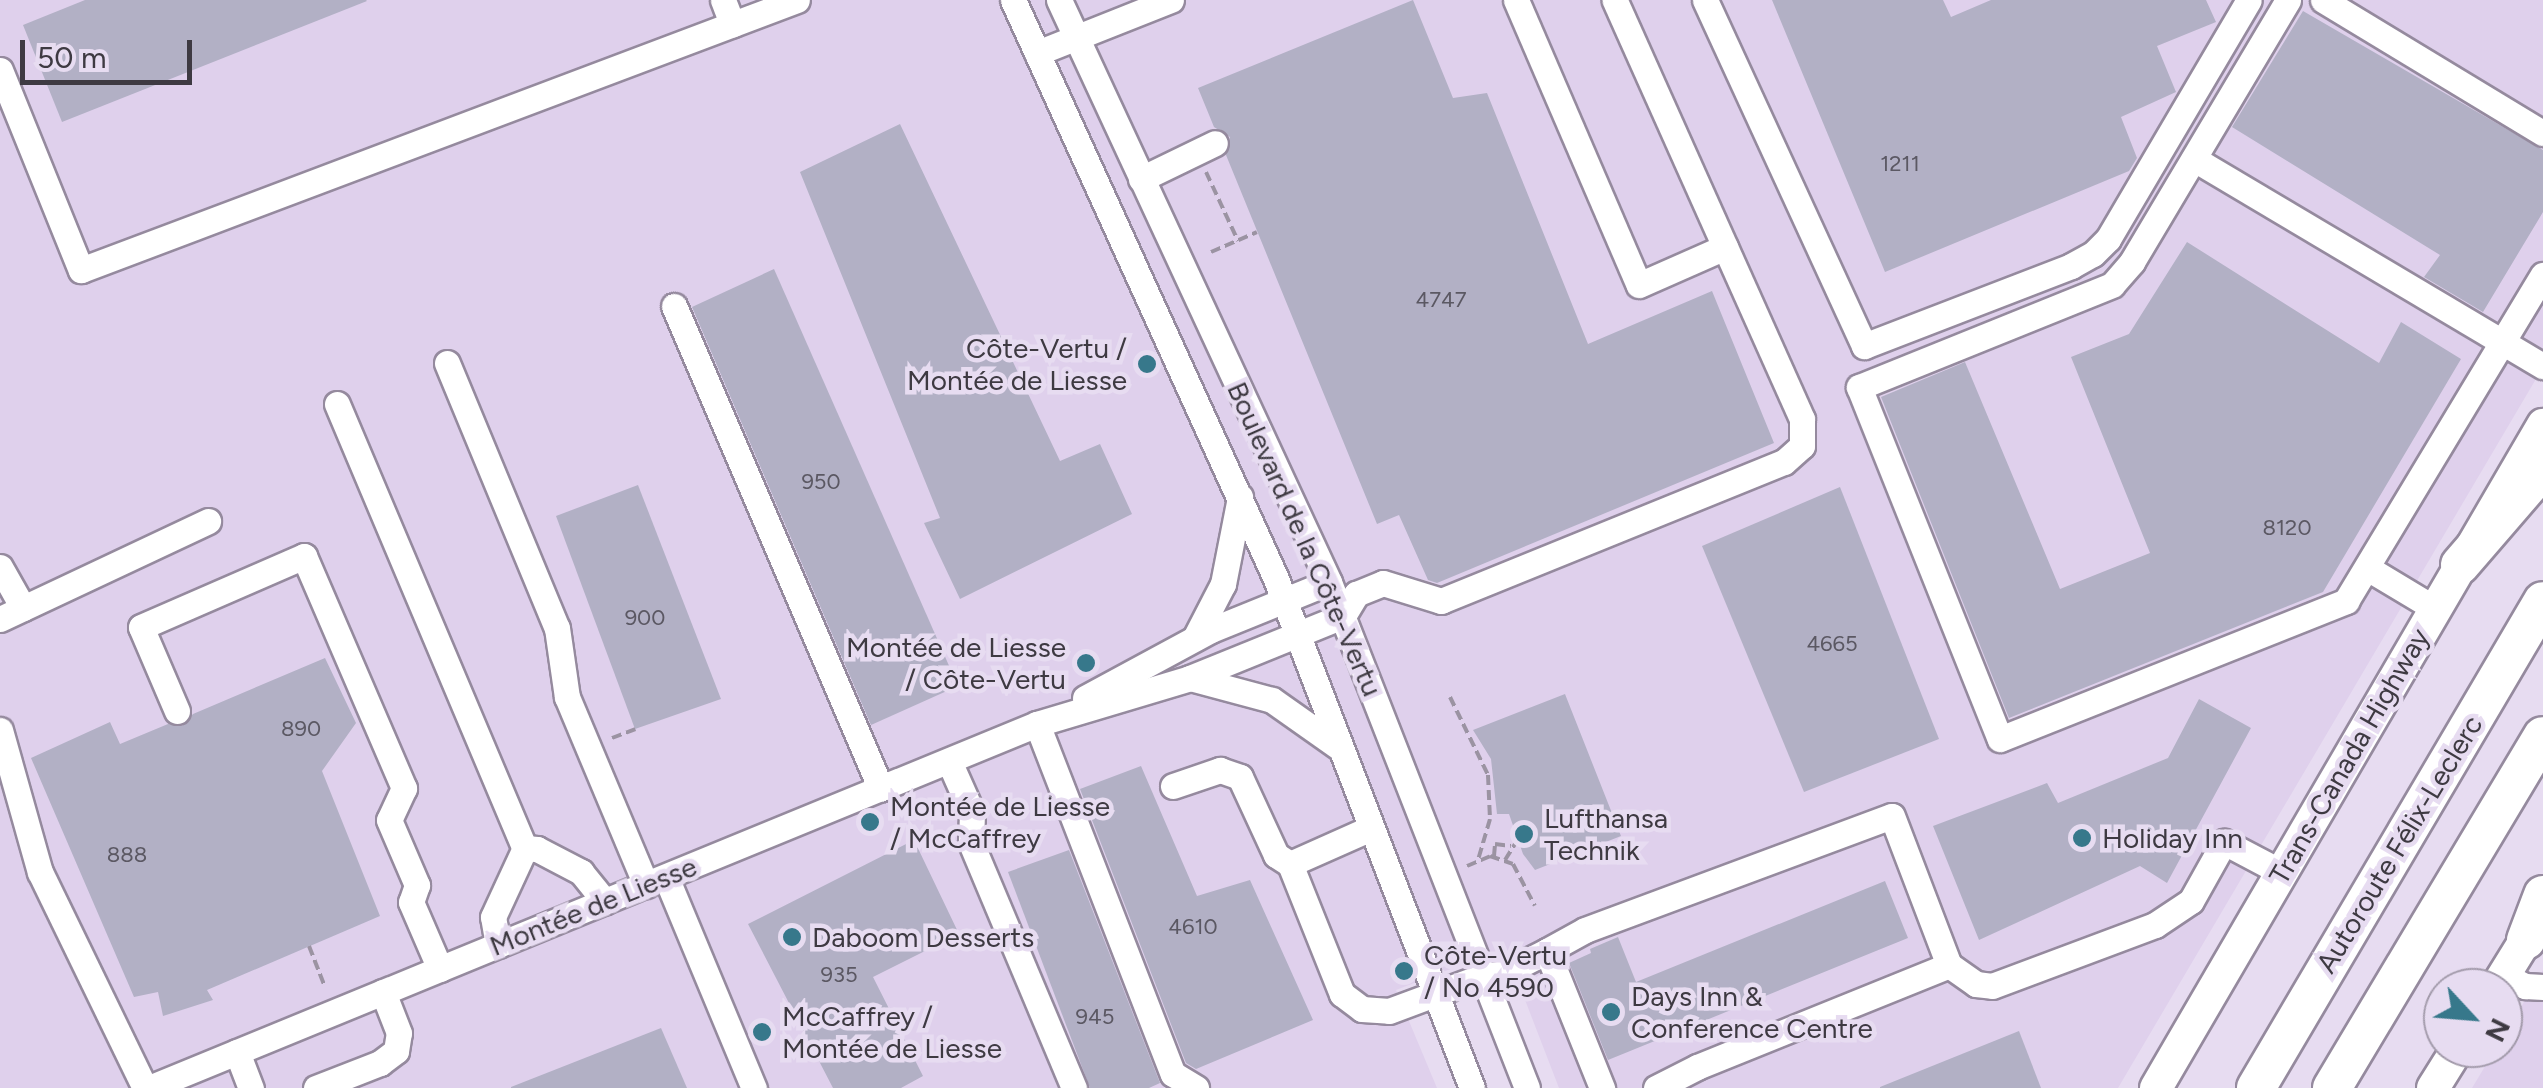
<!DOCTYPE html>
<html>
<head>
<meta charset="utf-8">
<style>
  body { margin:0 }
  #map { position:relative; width:2543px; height:1088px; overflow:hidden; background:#e7dcf1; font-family:Figtree,sans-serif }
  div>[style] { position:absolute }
  .built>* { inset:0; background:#dfd0ec }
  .building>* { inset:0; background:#b2b0c5 }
  .path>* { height:4px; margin-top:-2px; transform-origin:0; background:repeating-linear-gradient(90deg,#9b93a2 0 10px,transparent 0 15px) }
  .roads { filter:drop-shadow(2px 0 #958a9e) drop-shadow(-2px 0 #958a9e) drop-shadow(0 2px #958a9e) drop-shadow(0 -2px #958a9e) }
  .minor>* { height:25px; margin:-12.5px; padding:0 12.5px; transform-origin:12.5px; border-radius:12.5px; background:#fff }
  .major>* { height:32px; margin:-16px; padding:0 16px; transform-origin:16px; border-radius:16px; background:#fff }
  .highway>* { height:38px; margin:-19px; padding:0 19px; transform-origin:19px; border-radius:19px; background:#fff }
  .dots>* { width:28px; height:28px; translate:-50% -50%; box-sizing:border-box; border:5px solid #e7dcf1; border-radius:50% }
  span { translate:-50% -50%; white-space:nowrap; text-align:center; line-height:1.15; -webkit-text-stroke:9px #e7dcf1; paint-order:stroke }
  .number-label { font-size:22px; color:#5b5863 }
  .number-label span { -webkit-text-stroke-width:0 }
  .poi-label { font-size:28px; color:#3e3a42 }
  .right { translate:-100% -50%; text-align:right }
  .left { translate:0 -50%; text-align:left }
  .street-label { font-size:28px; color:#3e3a42 }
  .north { position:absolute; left:2423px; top:968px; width:100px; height:100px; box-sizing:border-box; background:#e7dcf1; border:2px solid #a39bab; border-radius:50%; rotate:116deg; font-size:28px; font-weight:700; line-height:40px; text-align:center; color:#3e3a42 }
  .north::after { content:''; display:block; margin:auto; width:35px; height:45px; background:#37788b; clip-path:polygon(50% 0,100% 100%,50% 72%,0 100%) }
  .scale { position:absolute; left:20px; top:40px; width:172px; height:45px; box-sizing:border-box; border:5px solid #3e3a42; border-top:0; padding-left:12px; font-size:30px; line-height:35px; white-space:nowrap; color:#3e3a42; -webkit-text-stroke:8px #e7dcf1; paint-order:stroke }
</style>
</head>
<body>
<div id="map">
  <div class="built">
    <div style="clip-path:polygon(0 0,2543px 0,2543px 367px,2118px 1088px,1559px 1088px,1505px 948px,1396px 990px,1437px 1088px,0 1088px)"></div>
    <div style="clip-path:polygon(2543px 970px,2543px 1088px,2472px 1088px,2496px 1048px,2503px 1048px,2503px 1037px)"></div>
  </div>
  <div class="building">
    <div style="clip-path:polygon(85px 0,366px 0,367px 1px,62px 122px,23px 25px)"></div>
    <div style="clip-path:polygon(1413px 0,1453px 98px,1487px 93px,1588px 344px,1712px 291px,1774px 443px,1437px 583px,1428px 580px,1399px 515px,1377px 524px,1226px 155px,1230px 137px,1214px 127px,1198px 88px)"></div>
    <div style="clip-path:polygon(1772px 0,1943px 0,1951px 17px,1991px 0,2206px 0,2216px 22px,2157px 46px,2176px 92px,2121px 117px,2137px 158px,2129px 171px,1885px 272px)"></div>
    <div style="clip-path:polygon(2303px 11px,2543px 150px,2543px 212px,2483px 312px,2424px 277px,2440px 255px,2232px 127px)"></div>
    <div style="clip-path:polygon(900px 124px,1060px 461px,1100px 444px,1132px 514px,960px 599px,924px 523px,940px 518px,800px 172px)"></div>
    <div style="clip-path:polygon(2187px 242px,2379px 363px,2401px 322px,2461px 359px,2323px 592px,2009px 718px,1881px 397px,1965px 362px,2060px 589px,2150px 553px,2071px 357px,2129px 334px)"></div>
    <div style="clip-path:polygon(774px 269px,958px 686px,871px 725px,692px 307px)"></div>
    <div style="clip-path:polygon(638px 485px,721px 699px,635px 729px,556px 516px)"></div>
    <div style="clip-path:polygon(1840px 487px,1939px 739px,1804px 792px,1702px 546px)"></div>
    <div style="clip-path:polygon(325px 658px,356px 723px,322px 771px,380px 916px,207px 990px,213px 1000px,163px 1016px,158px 992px,134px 997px,31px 758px,110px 722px,120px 744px,168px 724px,182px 726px,193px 714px)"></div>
    <div style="clip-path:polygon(1565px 694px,1621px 836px,1535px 870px,1523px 854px,1509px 814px,1497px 814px,1491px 759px,1473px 730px)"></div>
    <div style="clip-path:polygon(2199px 699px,2251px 728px,2167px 883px,2140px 866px,1979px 940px,1933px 826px,2047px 783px,2058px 803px,2168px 758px)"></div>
    <div style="clip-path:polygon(1141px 766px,1197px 896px,1250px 880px,1313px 1020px,1196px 1069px,1186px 1063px,1080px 789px)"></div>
    <div style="clip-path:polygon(914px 840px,959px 934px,873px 977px,923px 1076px,901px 1088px,833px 1088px,748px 924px)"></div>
    <div style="clip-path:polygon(1069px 850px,1160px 1083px,1149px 1088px,1090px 1088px,1008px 872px)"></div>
    <div style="clip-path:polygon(1885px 881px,1908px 938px,1608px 1060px,1569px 963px,1591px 953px,1590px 949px,1618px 937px,1636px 982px)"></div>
    <div style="clip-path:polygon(661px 1028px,687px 1088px,511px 1088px,511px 1087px)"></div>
    <div style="clip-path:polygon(2019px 1031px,2041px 1088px,1880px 1088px,1880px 1087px)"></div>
  </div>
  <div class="path">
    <div style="left:1206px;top:172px;width:76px;rotate:65.1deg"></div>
    <div style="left:1211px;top:252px;width:50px;rotate:-23.5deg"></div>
    <div style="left:1450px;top:697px;width:87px;rotate:64deg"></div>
    <div style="left:1488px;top:775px;width:44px;rotate:87.4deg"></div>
    <div style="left:1490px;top:819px;width:43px;rotate:106.3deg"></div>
    <div style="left:612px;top:738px;width:25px;rotate:-21deg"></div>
    <div style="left:1494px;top:856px;width:12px;rotate:-85deg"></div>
    <div style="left:1495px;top:844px;width:16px;rotate:7deg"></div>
    <div style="left:1505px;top:860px;width:22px;rotate:-58deg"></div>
    <div style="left:1467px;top:866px;width:25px;rotate:-23deg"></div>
    <div style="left:1490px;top:856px;width:24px;rotate:19deg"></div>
    <div style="left:1513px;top:864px;width:47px;rotate:62.4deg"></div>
    <div style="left:309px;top:946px;width:44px;rotate:68.7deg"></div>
  </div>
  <div class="roads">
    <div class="minor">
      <div style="left:723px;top:0;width:26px;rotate:69deg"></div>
      <div style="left:1013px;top:0;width:636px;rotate:65.57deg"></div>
      <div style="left:1276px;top:579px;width:545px;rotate:68.94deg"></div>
      <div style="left:1059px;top:0;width:642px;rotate:65.11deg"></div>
      <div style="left:1329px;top:582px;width:543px;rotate:68.63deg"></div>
      <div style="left:1516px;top:0;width:310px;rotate:66.7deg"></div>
      <div style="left:1639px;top:285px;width:94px;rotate:-23.8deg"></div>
      <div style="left:1705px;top:0;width:381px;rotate:65.3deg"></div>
      <div style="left:1864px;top:346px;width:222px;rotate:-21.1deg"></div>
      <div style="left:2071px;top:266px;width:25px;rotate:-29deg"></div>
      <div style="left:2093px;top:254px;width:21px;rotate:-45deg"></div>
      <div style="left:2108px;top:239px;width:277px;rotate:-59.5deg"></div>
      <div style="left:2288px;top:0;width:305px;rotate:120.8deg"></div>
      <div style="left:2132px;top:262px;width:30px;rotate:131deg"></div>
      <div style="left:2112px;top:285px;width:273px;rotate:158deg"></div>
      <div style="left:1859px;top:387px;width:379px;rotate:68.2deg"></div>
      <div style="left:2000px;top:739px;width:373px;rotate:-21.7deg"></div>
      <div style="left:2346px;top:601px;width:381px;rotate:-58.9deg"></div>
      <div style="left:2323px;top:0;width:257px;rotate:31.2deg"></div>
      <div style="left:1037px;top:53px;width:144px;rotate:-21.6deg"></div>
      <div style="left:0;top:70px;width:216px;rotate:68deg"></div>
      <div style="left:81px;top:270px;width:765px;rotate:-20.66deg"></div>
      <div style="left:2194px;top:159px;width:406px;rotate:30.7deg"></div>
      <div style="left:1141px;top:179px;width:82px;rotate:-25.9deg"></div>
      <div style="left:674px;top:306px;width:525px;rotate:66.8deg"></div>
      <div style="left:447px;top:363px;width:287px;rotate:67.5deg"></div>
      <div style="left:557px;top:628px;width:70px;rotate:81.8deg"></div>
      <div style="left:567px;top:697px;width:204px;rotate:67.2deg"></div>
      <div style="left:337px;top:404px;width:482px;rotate:67.1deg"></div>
      <div style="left:0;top:567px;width:47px;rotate:60.7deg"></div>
      <div style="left:2369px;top:569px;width:76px;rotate:31deg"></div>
      <div style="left:1343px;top:616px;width:26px;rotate:-59deg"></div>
      <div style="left:1356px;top:594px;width:29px;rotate:-22deg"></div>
      <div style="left:1383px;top:583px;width:61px;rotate:17.2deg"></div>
      <div style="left:1441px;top:601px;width:370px;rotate:-22.1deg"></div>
      <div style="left:1784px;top:462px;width:24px;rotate:-42deg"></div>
      <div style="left:1802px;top:446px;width:27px;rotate:-90deg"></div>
      <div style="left:1802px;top:419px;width:459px;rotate:-114.1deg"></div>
      <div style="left:0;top:619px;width:230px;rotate:-25.2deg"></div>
      <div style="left:1195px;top:638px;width:61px;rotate:-62.6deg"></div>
      <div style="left:1223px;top:584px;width:89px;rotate:-78.9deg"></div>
      <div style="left:1190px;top:678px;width:85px;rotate:15deg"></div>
      <div style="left:1272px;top:700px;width:83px;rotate:35.2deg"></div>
      <div style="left:1085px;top:698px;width:143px;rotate:-28.4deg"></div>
      <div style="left:1211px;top:630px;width:127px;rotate:-22.1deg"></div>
      <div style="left:177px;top:711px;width:91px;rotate:-113.2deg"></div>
      <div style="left:141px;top:627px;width:178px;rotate:-23.5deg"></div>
      <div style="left:304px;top:556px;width:253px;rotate:66.7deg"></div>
      <div style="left:404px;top:788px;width:35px;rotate:115deg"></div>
      <div style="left:389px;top:820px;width:71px;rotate:66.7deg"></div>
      <div style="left:417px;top:885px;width:18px;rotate:109deg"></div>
      <div style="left:411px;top:902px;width:73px;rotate:66.6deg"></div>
      <div style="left:1037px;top:724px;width:375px;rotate:68.8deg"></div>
      <div style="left:1173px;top:1074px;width:27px;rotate:31deg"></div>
      <div style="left:0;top:730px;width:148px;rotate:74.3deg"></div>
      <div style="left:40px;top:872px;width:240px;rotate:64.1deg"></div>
      <div style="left:949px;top:761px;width:57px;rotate:66.1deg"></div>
      <div style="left:972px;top:813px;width:30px;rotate:92deg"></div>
      <div style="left:971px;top:843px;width:266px;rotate:67.2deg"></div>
      <div style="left:1173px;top:786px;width:50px;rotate:-18.8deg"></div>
      <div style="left:1220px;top:770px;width:21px;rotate:19deg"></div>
      <div style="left:1240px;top:777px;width:86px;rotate:65.2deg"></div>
      <div style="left:1276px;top:855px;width:17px;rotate:33deg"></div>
      <div style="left:1371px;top:828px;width:89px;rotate:156deg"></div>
      <div style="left:1290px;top:864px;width:140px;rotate:68.2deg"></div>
      <div style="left:1342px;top:994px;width:25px;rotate:37deg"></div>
      <div style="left:1362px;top:1009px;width:27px;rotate:4deg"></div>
      <div style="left:1389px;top:1011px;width:100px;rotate:-20.4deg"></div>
      <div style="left:1483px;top:976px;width:21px;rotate:-8deg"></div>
      <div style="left:1504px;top:973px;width:48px;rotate:-27.1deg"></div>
      <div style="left:1547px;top:951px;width:148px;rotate:68.1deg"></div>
      <div style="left:666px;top:877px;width:229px;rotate:67.4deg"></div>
      <div style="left:498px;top:945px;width:28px;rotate:-100deg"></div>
      <div style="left:493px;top:917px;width:76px;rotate:-65.1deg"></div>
      <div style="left:525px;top:848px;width:12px;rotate:5deg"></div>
      <div style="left:537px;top:849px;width:50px;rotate:27.6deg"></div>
      <div style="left:581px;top:872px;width:38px;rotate:51deg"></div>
      <div style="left:1547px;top:951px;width:43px;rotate:-28.9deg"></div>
      <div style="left:1585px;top:930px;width:327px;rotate:-20.4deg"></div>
      <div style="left:1892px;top:816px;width:160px;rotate:69.1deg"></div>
      <div style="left:2504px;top:975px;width:24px;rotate:28deg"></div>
      <div style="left:2525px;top:986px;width:18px;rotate:3deg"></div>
      <div style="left:237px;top:1052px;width:39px;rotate:69deg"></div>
      <div style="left:149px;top:1088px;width:960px;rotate:-22.29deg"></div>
      <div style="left:1037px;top:724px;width:160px;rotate:-16.7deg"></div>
      <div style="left:1190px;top:678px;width:165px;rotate:-22.1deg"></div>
      <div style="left:316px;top:1088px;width:69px;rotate:-21.3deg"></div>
      <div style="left:380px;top:1063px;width:20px;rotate:-37deg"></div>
      <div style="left:396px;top:1051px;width:18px;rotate:-81deg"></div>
      <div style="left:399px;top:1033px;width:44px;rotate:-111.3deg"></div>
      <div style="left:1656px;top:1088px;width:46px;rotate:-27.1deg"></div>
      <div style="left:1697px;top:1067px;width:272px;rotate:-22deg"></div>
      <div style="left:1949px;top:965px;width:33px;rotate:35deg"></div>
      <div style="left:1976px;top:984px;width:16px;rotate:7deg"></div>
      <div style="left:1992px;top:986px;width:174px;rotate:-20.5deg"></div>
      <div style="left:2155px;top:925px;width:43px;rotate:-33.7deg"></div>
      <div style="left:2191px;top:901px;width:68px;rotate:-60.8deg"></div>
      <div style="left:2224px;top:842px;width:64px;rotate:27.8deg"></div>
    </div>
    <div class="major">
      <div style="left:2496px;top:988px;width:80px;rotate:-58.3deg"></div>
      <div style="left:2156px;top:1088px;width:768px;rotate:-59.73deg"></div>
      <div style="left:2433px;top:1088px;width:47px;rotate:-58deg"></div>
    </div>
    <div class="highway">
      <div style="left:2460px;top:565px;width:127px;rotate:-49.2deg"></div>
      <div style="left:2526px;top:940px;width:48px;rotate:-69.3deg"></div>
      <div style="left:2256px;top:1088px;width:565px;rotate:-59.49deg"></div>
      <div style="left:2332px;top:1088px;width:410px;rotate:-59.1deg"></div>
    </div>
  </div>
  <div class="dots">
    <div style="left:1147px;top:364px;background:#37788b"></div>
    <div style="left:1086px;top:663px;background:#37788b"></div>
    <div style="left:870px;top:822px;background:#37788b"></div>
    <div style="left:1524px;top:834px;background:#37788b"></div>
    <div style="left:2082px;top:838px;background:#37788b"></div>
    <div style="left:792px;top:937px;background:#37788b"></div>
    <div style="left:1404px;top:971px;background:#37788b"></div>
    <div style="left:1611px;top:1012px;background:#37788b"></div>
    <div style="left:762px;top:1032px;background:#37788b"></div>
  </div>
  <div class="number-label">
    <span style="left:1900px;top:164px">1211</span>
    <span style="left:1441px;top:300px">4747</span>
    <span style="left:821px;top:482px">950</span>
    <span style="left:2287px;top:528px">8120</span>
    <span style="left:645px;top:618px">900</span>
    <span style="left:1832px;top:644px">4665</span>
    <span style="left:301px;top:729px">890</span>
    <span style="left:127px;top:855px">888</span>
    <span style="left:1193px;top:927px">4610</span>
    <span style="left:839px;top:975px">935</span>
    <span style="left:1095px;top:1017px">945</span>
  </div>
  <div class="poi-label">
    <span class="right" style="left:1127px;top:364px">Côte-Vertu /<br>Montée de Liesse</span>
    <span class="right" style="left:1066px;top:663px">Montée de Liesse<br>/ Côte-Vertu</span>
    <span class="left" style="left:890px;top:822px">Montée de Liesse<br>/ McCaffrey</span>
    <span class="left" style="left:1544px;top:834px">Lufthansa<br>Technik</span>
    <span class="left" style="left:2102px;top:838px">Holiday Inn</span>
    <span class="left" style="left:812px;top:937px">Daboom Desserts</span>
    <span class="left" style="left:1424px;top:971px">Côte-Vertu<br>/ No 4590</span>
    <span class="left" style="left:1631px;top:1012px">Days Inn &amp;<br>Conference Centre</span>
    <span class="left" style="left:782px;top:1032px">McCaffrey /<br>Montée de Liesse</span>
  </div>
  <div class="street-label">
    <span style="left:1305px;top:539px;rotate:66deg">Boulevard de la Côte-Vertu</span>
    <span style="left:2349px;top:756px;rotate:-60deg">Trans-Canada Highway</span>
    <span style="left:2399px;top:844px;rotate:-59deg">Autoroute Félix-Leclerc</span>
    <span style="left:593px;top:906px;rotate:-22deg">Montée de Liesse</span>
  </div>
  <div class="north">N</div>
  <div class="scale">50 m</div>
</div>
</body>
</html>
